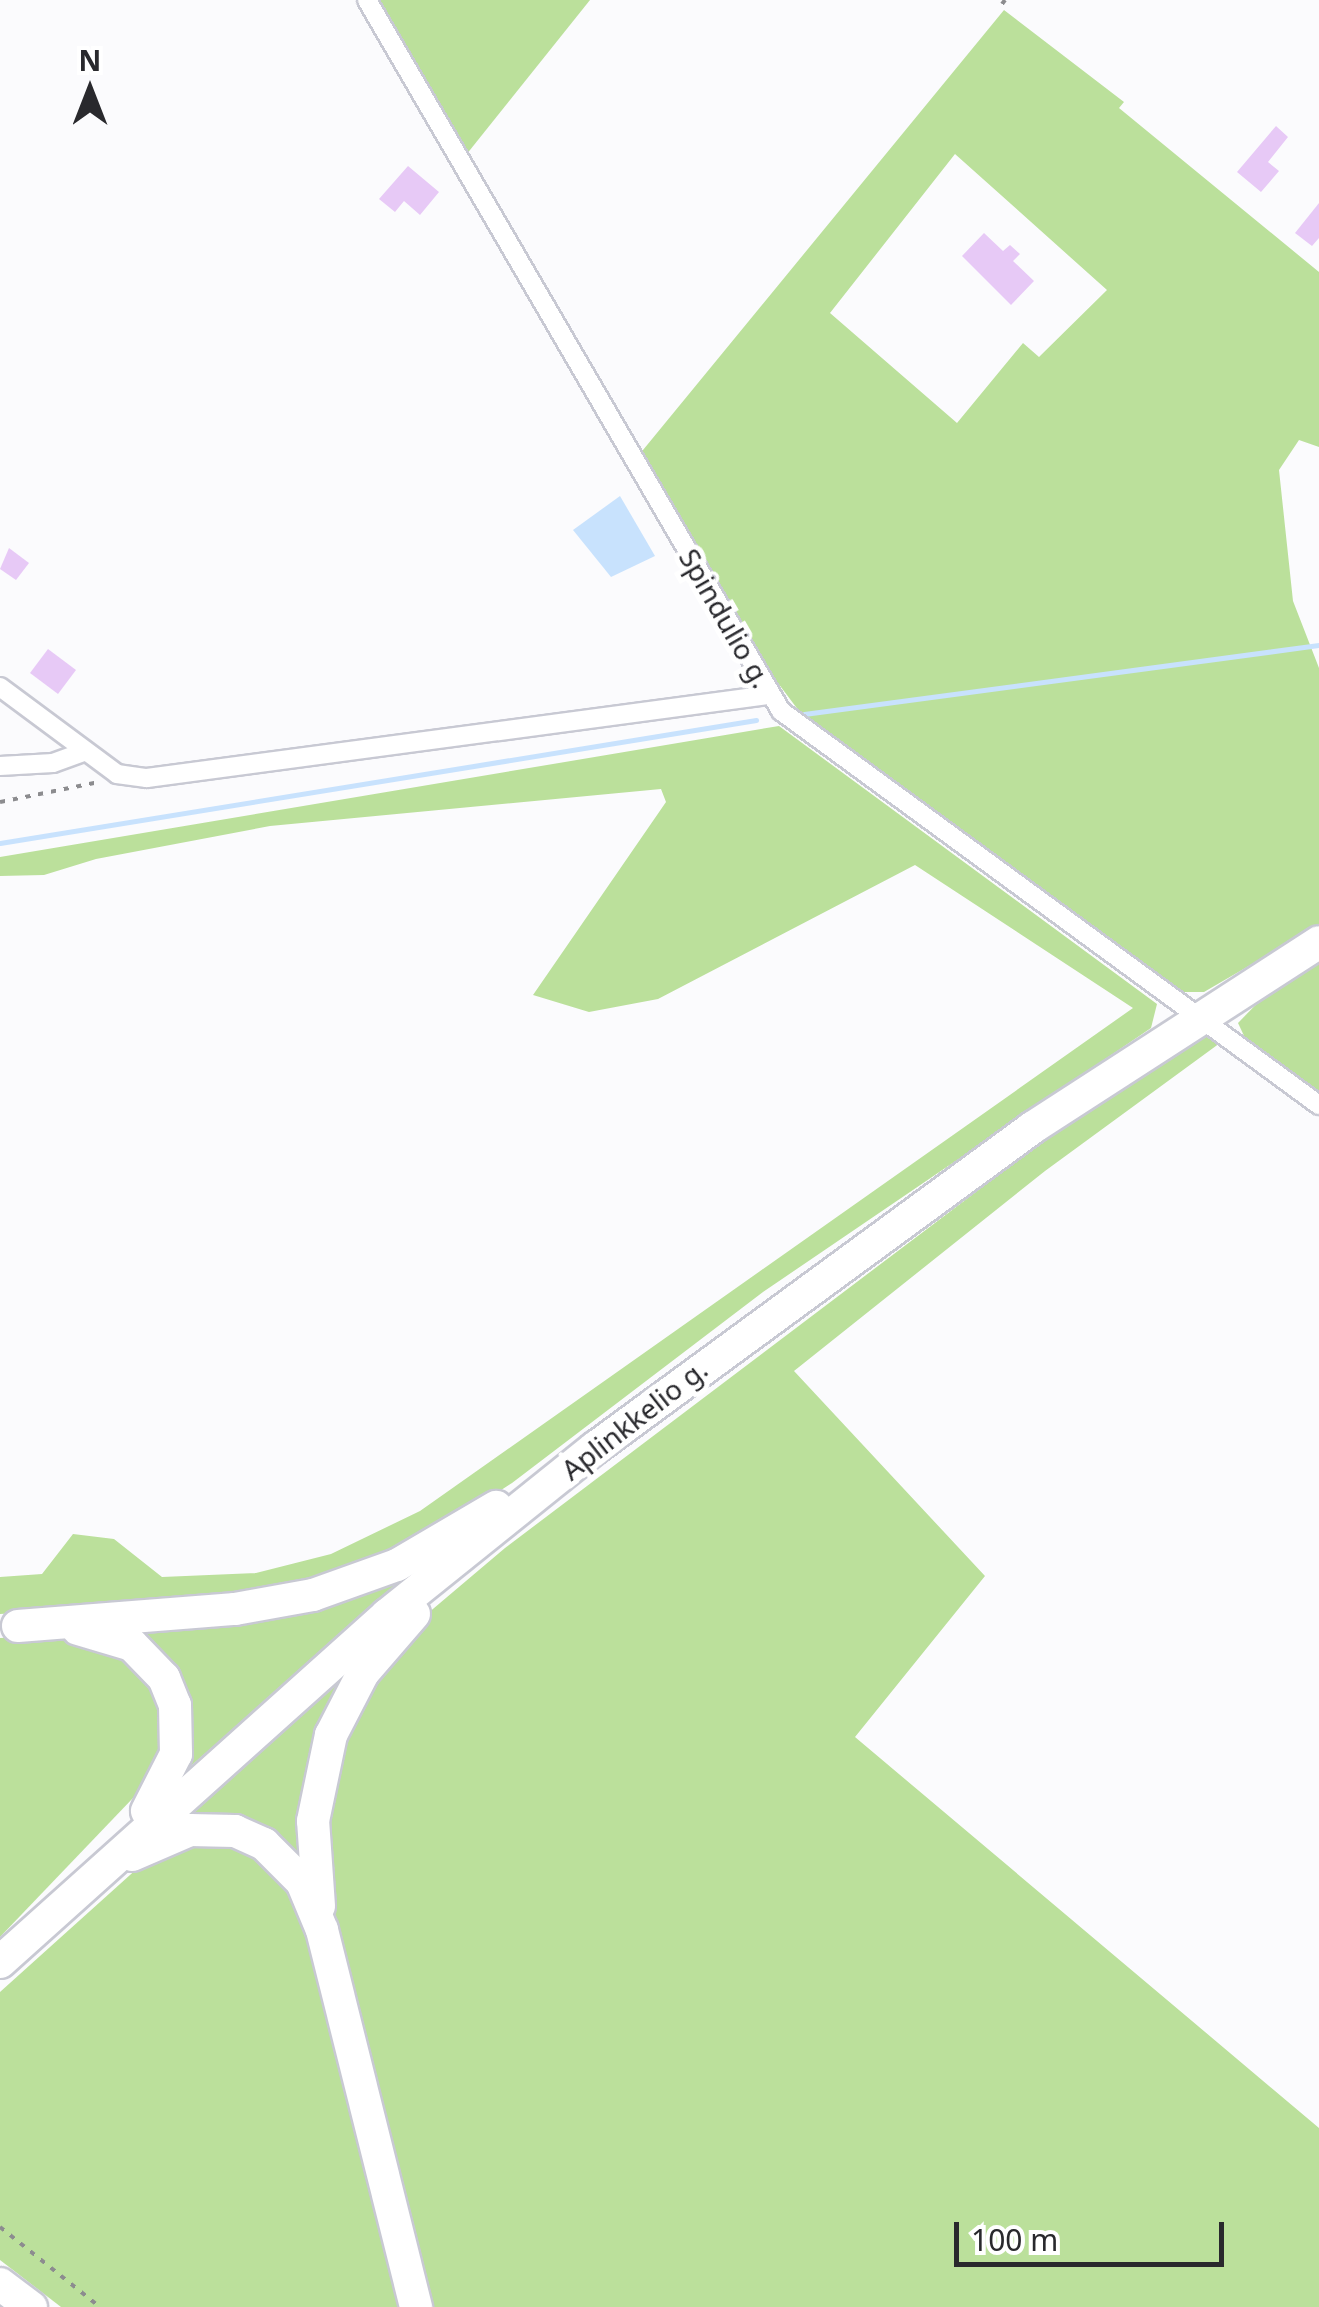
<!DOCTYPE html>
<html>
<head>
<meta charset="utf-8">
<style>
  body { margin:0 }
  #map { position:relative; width:1319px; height:2307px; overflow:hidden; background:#fbfbfd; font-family:"Noto Sans",sans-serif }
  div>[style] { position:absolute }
  .green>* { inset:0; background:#bbe09b }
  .water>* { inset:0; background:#c8e2fd }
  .stream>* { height:5px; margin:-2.5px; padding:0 2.5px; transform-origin:2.5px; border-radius:2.5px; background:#c8e2fd }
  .building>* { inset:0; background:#e7c9f6 }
  .path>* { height:4px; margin-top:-2px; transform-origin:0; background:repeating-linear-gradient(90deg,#8c8c8f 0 5px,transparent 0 13px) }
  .roads { filter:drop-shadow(2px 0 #c8c9d3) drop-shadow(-2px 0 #c8c9d3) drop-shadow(0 2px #c8c9d3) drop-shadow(0 -2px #c8c9d3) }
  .street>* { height:18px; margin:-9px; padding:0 9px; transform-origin:9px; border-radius:9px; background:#fff }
  .highway>* { height:32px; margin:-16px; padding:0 16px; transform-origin:16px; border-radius:16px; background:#fff }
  span { translate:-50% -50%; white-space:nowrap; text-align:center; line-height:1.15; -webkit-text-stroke:10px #fff; paint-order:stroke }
  .street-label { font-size:28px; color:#29292d }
  .north { position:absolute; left:40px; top:40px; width:100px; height:100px; -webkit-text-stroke:8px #fff; paint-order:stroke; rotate:0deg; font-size:28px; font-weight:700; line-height:40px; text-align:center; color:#29292d }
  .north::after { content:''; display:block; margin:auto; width:35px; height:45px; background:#29292d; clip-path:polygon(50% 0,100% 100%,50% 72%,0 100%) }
  .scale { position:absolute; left:954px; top:2222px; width:270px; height:45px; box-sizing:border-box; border:5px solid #29292d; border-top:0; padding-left:12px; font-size:30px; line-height:35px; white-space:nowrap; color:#29292d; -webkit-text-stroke:8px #fff; paint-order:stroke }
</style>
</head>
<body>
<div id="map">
  <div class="green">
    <div style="clip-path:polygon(377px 0,590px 0,466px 155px)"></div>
    <div style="clip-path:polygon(evenodd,1004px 10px,1124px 102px,1119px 108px,1319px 272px,1319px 447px,1299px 440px,1279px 470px,1293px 601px,1319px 668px,1319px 925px,1204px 992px,1179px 992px,808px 723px,760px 659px,643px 459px,643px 450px,1004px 10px,955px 154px,1107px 290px,1039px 357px,1023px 343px,957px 423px,830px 313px,955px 154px)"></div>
    <div style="clip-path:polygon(779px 726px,1157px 1004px,1151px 1028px,763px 1292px,512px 1483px,432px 1535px,374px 1563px,244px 1600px,0 1614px,0 1577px,42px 1574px,73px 1534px,114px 1539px,162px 1577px,256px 1573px,331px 1554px,420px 1511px,1133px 1008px,915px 865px,658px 999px,589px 1012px,533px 995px,666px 802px,661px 789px,270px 826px,96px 859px,44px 875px,0 876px,0 857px)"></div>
    <div style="clip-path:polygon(1319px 960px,1319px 1092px,1246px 1040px,1238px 1023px,1274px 986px)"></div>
    <div style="clip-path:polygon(1206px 1036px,1220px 1043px,1045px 1171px,794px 1371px,985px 1576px,855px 1737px,1319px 2128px,1319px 2307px,429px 2307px,333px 1934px,320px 1820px,351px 1706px,427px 1614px,505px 1548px,1050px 1136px)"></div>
    <div style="clip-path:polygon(422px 1565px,177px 1778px,187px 1741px,125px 1625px)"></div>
    <div style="clip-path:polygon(53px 1636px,92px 1639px,150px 1673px,169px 1721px,156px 1774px,0 1937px,0 1638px)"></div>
    <div style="clip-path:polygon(356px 1660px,307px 1873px,179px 1817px)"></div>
    <div style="clip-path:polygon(248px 1843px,296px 1891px,403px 2307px,61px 2307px,0 2260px,0 1992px,150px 1857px,173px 1844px)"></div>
  </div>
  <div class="water">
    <div style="clip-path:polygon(620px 496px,655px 556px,611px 577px,573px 530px)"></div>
  </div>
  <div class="stream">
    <div style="left:804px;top:714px;width:520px;rotate:-7.63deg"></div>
    <div style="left:0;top:843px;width:766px;rotate:-9.24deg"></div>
  </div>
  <div class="building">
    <div style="clip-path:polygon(1276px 126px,1288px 137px,1268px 162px,1279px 171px,1261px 192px,1237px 172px)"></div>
    <div style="clip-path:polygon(408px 166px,439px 192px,420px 215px,404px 201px,395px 212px,379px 199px)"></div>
    <div style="clip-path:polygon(1319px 203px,1319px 238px,1312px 246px,1295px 233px)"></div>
    <div style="clip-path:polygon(984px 233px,1003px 251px,1010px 245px,1020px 254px,1013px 261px,1034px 281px,1011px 305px,962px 256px)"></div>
    <div style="clip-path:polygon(9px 548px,29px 563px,16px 580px,0 569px)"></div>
    <div style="clip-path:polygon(48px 649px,76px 670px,58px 694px,30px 673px)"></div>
  </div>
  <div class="path">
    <div style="left:1002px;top:4px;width:5px;rotate:-53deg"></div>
    <div style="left:0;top:802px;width:101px;rotate:-11.4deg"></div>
    <div style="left:0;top:2227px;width:128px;rotate:38.7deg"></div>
  </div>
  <div class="roads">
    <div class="street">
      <div style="left:367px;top:0;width:823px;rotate:59.79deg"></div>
      <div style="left:781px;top:711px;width:667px;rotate:36.22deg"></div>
      <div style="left:0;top:687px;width:146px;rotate:36.6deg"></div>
      <div style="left:117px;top:774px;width:30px;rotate:8deg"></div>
      <div style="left:147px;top:778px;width:628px;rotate:-7.6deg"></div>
      <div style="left:0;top:766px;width:53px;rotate:-3.2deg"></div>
      <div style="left:53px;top:763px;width:33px;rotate:-20deg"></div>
    </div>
    <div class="highway">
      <div style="left:18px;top:1626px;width:218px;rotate:-4.5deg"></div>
      <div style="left:235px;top:1609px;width:79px;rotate:-10.2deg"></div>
      <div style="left:313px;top:1595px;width:89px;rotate:-19.7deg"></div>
      <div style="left:397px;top:1565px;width:115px;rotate:-30.4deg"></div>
      <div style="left:78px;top:1629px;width:56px;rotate:16.5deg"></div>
      <div style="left:132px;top:1645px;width:46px;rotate:45.9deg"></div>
      <div style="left:164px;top:1678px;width:29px;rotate:68deg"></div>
      <div style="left:175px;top:1705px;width:49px;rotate:88.8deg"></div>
      <div style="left:176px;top:1754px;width:64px;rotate:117deg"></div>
      <div style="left:132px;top:1855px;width:63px;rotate:-23.3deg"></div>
      <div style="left:190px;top:1830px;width:45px;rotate:1.3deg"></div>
      <div style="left:235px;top:1831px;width:32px;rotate:24deg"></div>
      <div style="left:264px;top:1844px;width:54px;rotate:45deg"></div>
      <div style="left:302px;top:1882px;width:52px;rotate:67.4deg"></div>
      <div style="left:322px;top:1930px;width:389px;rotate:76deg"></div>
      <div style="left:319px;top:1906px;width:85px;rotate:-94deg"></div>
      <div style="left:313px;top:1821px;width:88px;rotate:-78.2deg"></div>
      <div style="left:331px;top:1735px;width:70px;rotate:-62.7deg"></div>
      <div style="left:363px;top:1673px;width:78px;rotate:-49.2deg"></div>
      <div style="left:0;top:1962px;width:520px;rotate:-41.88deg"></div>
      <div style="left:387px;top:1615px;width:267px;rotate:-38.8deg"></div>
      <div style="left:595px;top:1448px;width:542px;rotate:-36.21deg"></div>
      <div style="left:1032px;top:1128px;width:342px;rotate:-32.9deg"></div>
      <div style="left:0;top:2284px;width:39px;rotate:37deg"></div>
    </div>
  </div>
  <div class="street-label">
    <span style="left:726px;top:618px;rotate:60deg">Spindulio g.</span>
    <span style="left:634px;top:1419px;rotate:-38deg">Aplinkkelio g.</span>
  </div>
  <div class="north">N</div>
  <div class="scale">100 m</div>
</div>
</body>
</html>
